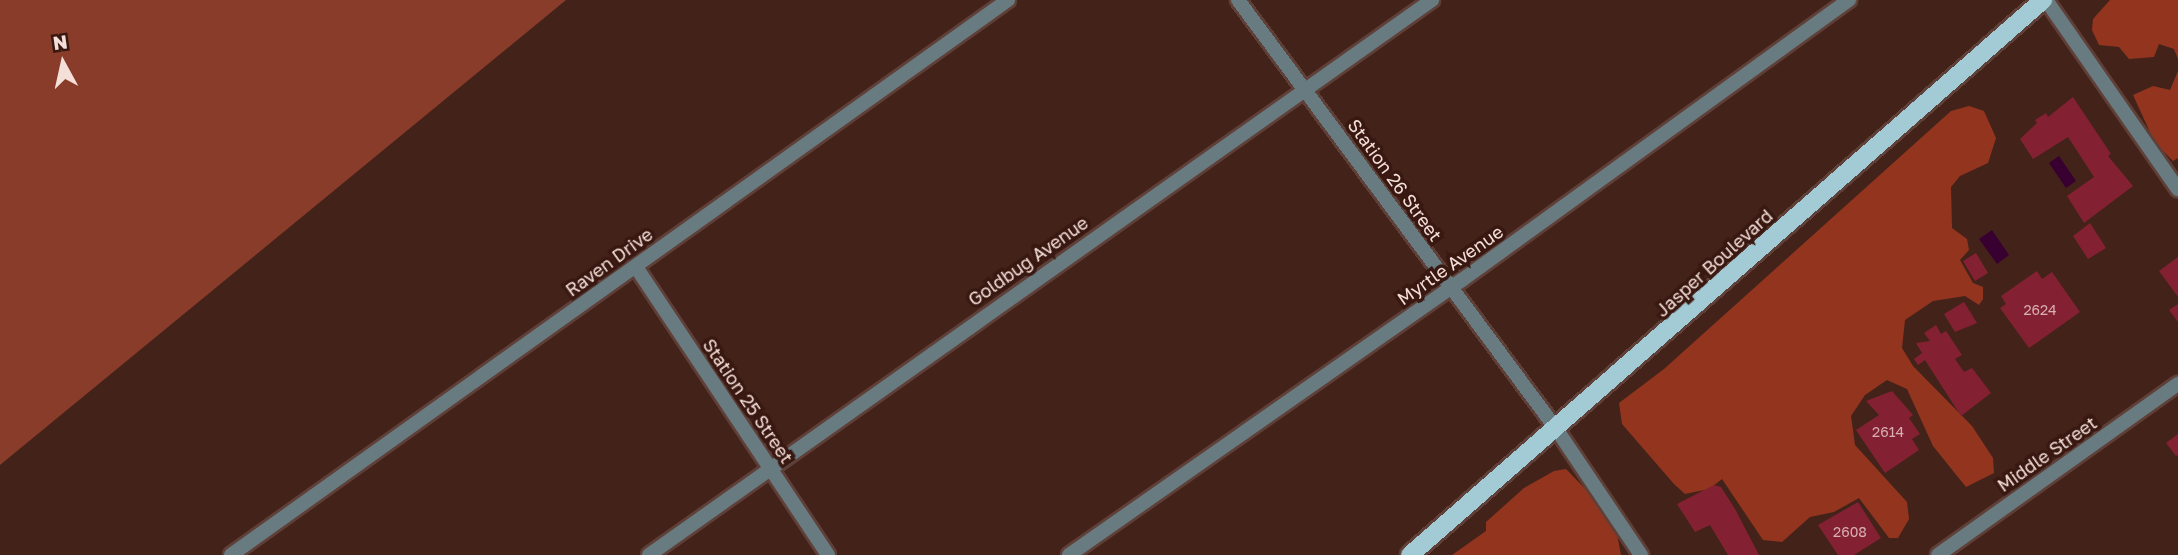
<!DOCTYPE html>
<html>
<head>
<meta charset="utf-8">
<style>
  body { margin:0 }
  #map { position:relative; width:2178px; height:555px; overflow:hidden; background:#43221a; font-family:"Golos Text",sans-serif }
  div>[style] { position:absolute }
  .green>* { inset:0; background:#883c29 }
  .forest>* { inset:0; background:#93351e }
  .water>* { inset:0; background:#380030 }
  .building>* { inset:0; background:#832133 }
  .roads { filter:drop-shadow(2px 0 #5f4039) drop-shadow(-2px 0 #5f4039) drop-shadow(0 2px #5f4039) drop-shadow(0 -2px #5f4039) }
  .minor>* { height:14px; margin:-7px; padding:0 7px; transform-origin:7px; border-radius:7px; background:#687b80 }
  .tertiary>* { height:14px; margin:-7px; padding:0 7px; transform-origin:7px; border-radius:7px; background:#687b80 }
  .primary>* { height:18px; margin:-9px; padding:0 9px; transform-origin:9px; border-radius:9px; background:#a3cbd5 }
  span { translate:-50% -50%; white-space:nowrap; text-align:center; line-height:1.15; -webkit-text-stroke:7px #381810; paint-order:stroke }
  .number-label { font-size:14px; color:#d8b0b0 }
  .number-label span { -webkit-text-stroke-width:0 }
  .street-label { font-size:18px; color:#f5dfd9 }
  .north { position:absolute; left:28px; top:28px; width:70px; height:70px; -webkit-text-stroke:5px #381810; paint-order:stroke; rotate:352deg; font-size:19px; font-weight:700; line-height:28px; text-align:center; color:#f5dfd9 }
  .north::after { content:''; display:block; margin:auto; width:24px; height:32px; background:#f5dfd9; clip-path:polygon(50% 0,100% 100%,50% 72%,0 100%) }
</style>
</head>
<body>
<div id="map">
  <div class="green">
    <div style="clip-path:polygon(0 0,566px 0,0 465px)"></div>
  </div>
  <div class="forest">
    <div style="clip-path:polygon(2110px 0,2178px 0,2178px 59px,2174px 49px,2159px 44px,2154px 57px,2129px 59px,2119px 47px,2099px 45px,2092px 30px,2093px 19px)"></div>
    <div style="clip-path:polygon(2178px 71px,2178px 158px,2173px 161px,2155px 143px,2133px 95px,2153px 86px,2170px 90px)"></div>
    <div style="clip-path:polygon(1969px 106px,1984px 111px,1996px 138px,1988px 163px,1960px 176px,1951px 187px,1952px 228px,1967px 239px,1969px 250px,1960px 260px,1973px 283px,1983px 287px,1983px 299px,1979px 305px,1965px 296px,1933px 301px,1905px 320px,1902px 348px,1913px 366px,1972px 426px,1993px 458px,1994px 473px,1966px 487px,1933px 446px,1907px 389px,1887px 380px,1865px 395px,1851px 416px,1855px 445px,1907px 502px,1909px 519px,1898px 538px,1889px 538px,1859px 498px,1834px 512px,1810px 517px,1782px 542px,1763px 540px,1722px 479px,1709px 489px,1685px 494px,1674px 484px,1622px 424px,1619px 403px,1664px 369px,1951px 111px)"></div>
    <div style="clip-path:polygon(1566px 469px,1600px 504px,1617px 534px,1621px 555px,1452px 555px,1486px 531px,1486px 522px,1524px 488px,1554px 471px)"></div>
  </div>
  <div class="water">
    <div style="clip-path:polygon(2059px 156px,2076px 181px,2066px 188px,2049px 163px)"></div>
    <div style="clip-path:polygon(1992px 230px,2009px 255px,1997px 264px,1979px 239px)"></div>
  </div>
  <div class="building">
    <div style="clip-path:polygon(2073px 97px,2111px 154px,2108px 156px,2133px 186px,2084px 223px,2067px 196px,2094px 177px,2068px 137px,2033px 159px,2020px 139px,2037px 123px,2035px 120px,2046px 113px,2048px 117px)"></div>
    <div style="clip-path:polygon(2090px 223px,2106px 248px,2088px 259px,2073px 236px)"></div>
    <div style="clip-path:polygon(1976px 253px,1988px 273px,1975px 281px,1963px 261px)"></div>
    <div style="clip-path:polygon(2178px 257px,2178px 297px,2159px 271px)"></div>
    <div style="clip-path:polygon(2037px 271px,2042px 279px,2052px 272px,2080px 312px,2029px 348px,2000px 308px,2006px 304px,2001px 296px)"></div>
    <div style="clip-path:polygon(1964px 302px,1977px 323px,1955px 332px,1944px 314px)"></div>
    <div style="clip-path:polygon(2178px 304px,2178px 322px,2169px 310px)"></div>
    <div style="clip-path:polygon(1936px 325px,1941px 334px,1946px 331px,1962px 355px,1955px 359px,1964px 372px,1972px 368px,1991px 393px,1961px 416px,1925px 360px,1918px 365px,1914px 359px,1922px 353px,1916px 343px,1930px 341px,1924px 333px)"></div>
    <div style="clip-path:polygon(1892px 391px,1913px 415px,1909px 418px,1920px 434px,1912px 439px,1919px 450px,1885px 473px,1856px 430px,1879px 415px,1866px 401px)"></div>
    <div style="clip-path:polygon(2178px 434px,2178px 455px,2176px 456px,2166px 443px)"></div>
    <div style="clip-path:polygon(1714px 485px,1721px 487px,1735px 509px,1759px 555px,1728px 555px,1710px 525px,1695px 532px,1677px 504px)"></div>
    <div style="clip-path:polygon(1858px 502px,1881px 538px,1854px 555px,1838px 555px,1818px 525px)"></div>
  </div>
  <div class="roads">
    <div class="minor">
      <div style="left:1238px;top:0;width:535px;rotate:53.43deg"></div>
      <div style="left:1557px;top:430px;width:151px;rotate:56.1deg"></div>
      <div style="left:2046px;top:0;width:231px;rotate:55.1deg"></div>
      <div style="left:636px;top:267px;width:346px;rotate:56.3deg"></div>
      <div style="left:231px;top:555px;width:955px;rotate:-35.54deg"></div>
      <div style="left:649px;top:555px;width:960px;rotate:-35.33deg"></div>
      <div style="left:1069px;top:555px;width:480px;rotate:-35deg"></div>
      <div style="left:1462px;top:280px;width:478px;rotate:-35.9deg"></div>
    </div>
    <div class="tertiary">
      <div style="left:1938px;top:555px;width:295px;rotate:-35.5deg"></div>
    </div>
    <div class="primary">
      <div style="left:1410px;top:555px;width:842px;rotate:-41.24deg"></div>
    </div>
  </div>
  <div class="number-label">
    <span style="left:2040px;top:310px">2624</span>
    <span style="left:1888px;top:432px">2614</span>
    <span style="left:1850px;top:532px">2608</span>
  </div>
  <div class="street-label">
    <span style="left:1395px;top:180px;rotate:54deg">Station 26 Street</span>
    <span style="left:1028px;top:261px;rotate:-35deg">Goldbug Avenue</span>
    <span style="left:609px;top:262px;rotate:-36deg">Raven Drive</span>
    <span style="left:1714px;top:263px;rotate:-42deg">Jasper Boulevard</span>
    <span style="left:1450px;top:265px;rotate:-35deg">Myrtle Avenue</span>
    <span style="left:748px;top:401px;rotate:56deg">Station 25 Street</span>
    <span style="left:2047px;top:454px;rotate:-35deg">Middle Street</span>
  </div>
  <div class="north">N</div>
</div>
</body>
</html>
